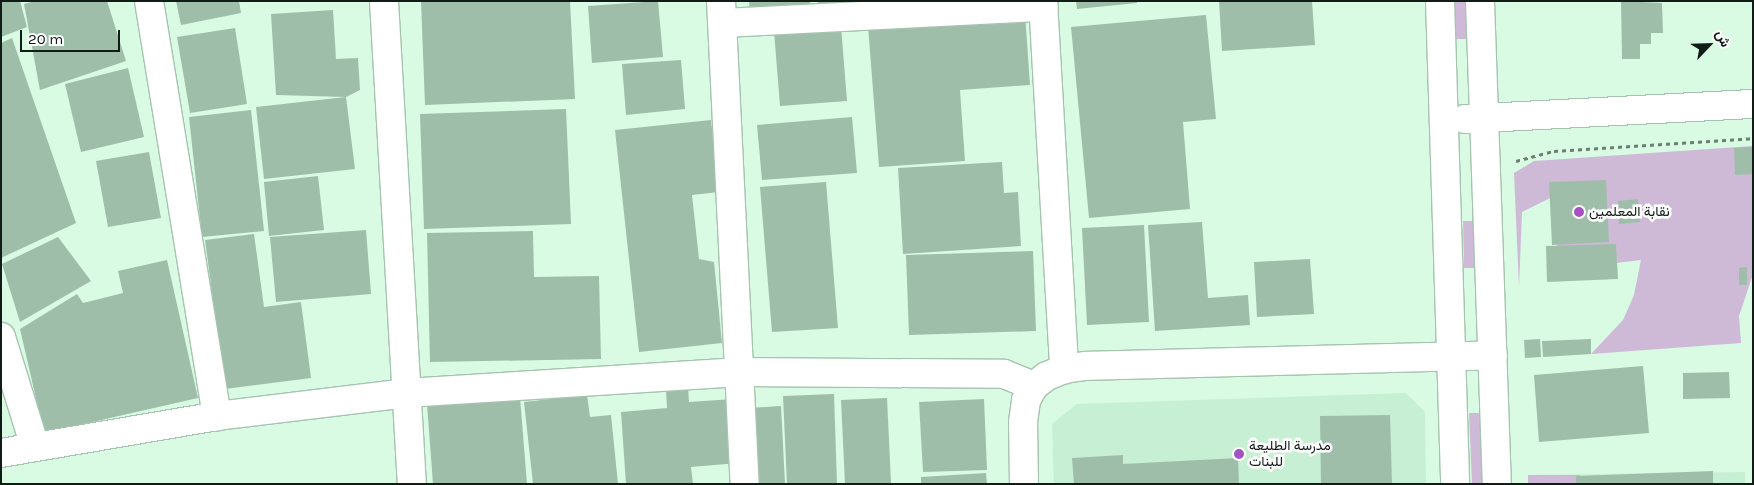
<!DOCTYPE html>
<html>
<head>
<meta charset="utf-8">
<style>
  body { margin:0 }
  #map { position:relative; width:1754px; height:485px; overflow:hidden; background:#d9fae3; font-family:Karla,Vazirmatn,sans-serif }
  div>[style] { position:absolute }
  .built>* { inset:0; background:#c7efd4 }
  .green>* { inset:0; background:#ceb9d7 }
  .building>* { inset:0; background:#9fbea9 }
  .path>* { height:3px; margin-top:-1.5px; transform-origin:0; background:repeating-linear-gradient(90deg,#6b8072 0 4px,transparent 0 8px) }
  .roads { filter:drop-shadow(1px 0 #a5c4af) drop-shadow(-1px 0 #a5c4af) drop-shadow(0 1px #a5c4af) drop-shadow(0 -1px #a5c4af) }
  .street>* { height:28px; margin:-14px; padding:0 14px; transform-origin:14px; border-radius:14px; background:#fff }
  .dots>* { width:14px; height:14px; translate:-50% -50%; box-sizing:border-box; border:2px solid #fdfdfd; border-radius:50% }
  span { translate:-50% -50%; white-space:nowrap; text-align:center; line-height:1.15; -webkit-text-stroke:5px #fdfdfd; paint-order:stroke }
  .poi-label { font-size:14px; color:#101c15 }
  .left { translate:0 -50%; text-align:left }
  .frame { position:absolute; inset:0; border:2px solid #101c15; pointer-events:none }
  .north { position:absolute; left:1684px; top:20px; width:50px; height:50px; -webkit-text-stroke:4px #fdfdfd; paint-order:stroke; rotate:66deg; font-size:14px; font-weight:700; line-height:20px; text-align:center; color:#101c15 }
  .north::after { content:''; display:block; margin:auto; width:18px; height:22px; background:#101c15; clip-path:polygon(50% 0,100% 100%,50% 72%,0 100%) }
  .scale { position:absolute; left:20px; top:30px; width:100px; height:22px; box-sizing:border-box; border:2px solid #101c15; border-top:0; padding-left:6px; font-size:15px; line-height:18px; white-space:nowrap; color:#101c15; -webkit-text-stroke:4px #fdfdfd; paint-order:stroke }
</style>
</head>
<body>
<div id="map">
  <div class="built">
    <div style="clip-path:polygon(1406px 393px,1425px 412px,1426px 484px,1054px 484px,1052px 424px,1077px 404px)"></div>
    <div style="clip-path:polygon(1745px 472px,1745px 484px,1528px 484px,1528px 475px)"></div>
  </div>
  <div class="green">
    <div style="clip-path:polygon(1454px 1px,1466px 1px,1467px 39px,1455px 39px)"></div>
    <div style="clip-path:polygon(1753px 146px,1753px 274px,1739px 316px,1741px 343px,1591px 354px,1623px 320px,1634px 295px,1641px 260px,1557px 270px,1556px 195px,1522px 212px,1519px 287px,1514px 173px,1534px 161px)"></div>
    <div style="clip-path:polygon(1463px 221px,1475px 221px,1474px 268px,1464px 268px)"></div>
    <div style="clip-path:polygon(1469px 413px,1482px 413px,1484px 484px,1472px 484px)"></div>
    <div style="clip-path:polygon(1528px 475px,1580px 475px,1580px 484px,1528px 484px)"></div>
  </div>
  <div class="building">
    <div style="clip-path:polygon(1px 1px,20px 1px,27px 27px,1px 37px)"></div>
    <div style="clip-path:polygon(35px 1px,107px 1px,126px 61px,40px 90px,24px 4px)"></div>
    <div style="clip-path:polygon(176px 1px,239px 1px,241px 13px,181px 25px)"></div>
    <div style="clip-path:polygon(421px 1px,570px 1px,575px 99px,425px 105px)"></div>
    <div style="clip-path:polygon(658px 1px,663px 57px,592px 63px,588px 6px)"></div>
    <div style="clip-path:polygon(749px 1px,810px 1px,811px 8px,750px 12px)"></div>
    <div style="clip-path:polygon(818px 1px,888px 1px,818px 8px)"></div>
    <div style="clip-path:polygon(1076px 1px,1137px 1px,1137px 3px,1077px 9px)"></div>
    <div style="clip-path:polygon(1219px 1px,1312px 1px,1315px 45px,1222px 51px)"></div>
    <div style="clip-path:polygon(1621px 1px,1662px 3px,1663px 33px,1651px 33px,1651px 44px,1640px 44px,1640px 59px,1622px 59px)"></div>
    <div style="clip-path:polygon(333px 10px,336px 59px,358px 58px,360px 90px,346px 97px,355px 169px,264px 179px,256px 107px,346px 97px,276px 95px,271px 14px)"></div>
    <div style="clip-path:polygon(1025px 13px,1030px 85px,960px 90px,965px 161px,879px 167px,868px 26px)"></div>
    <div style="clip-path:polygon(1206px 15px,1216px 119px,1183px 122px,1190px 209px,1089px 218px,1071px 27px)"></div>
    <div style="clip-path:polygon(841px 26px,847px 101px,780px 106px,774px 31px)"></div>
    <div style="clip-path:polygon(235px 28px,247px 104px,190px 113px,177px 37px)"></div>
    <div style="clip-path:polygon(12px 38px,76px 223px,1px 258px,1px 43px)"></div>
    <div style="clip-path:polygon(681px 60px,685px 109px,626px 115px,622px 64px)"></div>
    <div style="clip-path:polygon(128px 68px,144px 137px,81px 152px,65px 84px)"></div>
    <div style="clip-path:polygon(566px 109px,571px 224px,424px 229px,420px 114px)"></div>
    <div style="clip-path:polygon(251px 110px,264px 231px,202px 237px,189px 117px)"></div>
    <div style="clip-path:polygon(852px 117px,857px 173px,762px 180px,757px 125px)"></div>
    <div style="clip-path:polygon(711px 120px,719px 192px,692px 195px,699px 259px,714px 262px,722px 343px,639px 352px,615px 130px)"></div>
    <div style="clip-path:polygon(1753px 147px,1753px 174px,1735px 175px,1734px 148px)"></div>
    <div style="clip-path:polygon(149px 152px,161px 218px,108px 227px,96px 161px)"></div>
    <div style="clip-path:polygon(1002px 162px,1004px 193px,1018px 192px,1021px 246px,903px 254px,898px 168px)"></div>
    <div style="clip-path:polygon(318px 176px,324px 230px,269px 236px,264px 182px)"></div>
    <div style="clip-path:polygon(1606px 180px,1609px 242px,1552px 245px,1549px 182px)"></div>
    <div style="clip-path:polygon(826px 182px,838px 328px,772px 332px,760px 187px)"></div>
    <div style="clip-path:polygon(1638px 199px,1640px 222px,1619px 224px,1618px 201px)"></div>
    <div style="clip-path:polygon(1202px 222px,1208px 298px,1248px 295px,1250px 325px,1155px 331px,1148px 225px)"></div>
    <div style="clip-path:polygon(1144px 225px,1149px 322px,1087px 325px,1082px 228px)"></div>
    <div style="clip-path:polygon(366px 230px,371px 294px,276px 302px,270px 237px)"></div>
    <div style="clip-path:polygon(533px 231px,534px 277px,599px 276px,601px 359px,430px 362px,427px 233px)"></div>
    <div style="clip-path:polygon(254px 234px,264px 307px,301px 302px,311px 378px,225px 389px,205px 240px)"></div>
    <div style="clip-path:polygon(58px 237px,91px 281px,20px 322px,2px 264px)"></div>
    <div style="clip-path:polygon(1616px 244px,1618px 279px,1547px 282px,1546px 246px)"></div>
    <div style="clip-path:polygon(1033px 251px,1036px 331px,909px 335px,906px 255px)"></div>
    <div style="clip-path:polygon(1310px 259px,1314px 314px,1257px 317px,1254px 262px)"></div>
    <div style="clip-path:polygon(167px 260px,198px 398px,44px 433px,20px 329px,77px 294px,83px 303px,123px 293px,118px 271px)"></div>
    <div style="clip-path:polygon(1747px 267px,1747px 285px,1739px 285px,1739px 268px)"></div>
    <div style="clip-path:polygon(1540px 339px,1541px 357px,1525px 358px,1524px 340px)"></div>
    <div style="clip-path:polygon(1591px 339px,1591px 354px,1543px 357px,1542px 341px)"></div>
    <div style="clip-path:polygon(1643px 366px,1649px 433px,1539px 442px,1534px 375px)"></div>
    <div style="clip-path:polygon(1729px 372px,1730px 398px,1683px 399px,1683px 373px)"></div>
    <div style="clip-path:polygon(688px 387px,689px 402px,733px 399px,738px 463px,691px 467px,693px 484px,626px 484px,621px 412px,667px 408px,666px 389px)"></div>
    <div style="clip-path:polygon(834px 394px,837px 484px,787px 484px,783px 396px)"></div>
    <div style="clip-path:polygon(587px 395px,590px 417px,611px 415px,618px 484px,533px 484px,524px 402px)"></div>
    <div style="clip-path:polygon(520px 397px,527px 484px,433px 484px,427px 404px)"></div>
    <div style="clip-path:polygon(887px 398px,891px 483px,845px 484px,841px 400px)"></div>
    <div style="clip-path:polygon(984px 399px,987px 470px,923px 472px,919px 402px)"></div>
    <div style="clip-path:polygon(781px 406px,785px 484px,752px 484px,749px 408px)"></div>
    <div style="clip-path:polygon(1390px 415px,1392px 484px,1321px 484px,1320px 416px)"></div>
    <div style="clip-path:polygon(1123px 455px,1123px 464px,1238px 458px,1239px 484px,1074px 484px,1072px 458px)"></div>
    <div style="clip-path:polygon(1713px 471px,1713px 484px,1576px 484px,1576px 476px)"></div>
    <div style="clip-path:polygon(986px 473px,987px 484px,921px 484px,921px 477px)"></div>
  </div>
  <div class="path">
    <div style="left:1516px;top:161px;width:39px;rotate:-15deg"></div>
    <div style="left:1554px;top:151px;width:199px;rotate:-3.7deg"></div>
  </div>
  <div class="roads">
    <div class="street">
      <div style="left:149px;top:1px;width:421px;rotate:80.7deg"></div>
      <div style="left:384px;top:1px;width:484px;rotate:86.7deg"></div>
      <div style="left:721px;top:1px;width:484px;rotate:87.2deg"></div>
      <div style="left:1043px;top:1px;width:369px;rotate:86.7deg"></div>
      <div style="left:1440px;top:1px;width:483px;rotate:88.2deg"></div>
      <div style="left:1480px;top:1px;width:483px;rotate:88deg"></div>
      <div style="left:723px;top:23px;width:321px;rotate:-2.9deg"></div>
      <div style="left:1465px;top:119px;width:288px;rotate:-3deg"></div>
      <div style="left:1px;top:337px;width:115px;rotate:72.8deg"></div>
      <div style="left:1px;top:453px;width:219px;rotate:-9.7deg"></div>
      <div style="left:217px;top:416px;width:190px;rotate:-6.9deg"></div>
      <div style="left:406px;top:393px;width:335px;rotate:-3.6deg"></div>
      <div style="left:740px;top:372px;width:264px;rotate:0.4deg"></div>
      <div style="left:1004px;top:374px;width:32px;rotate:22deg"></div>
      <div style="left:1034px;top:386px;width:16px;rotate:-38deg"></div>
      <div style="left:1047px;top:376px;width:18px;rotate:-22deg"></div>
      <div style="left:1064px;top:369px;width:22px;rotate:-8deg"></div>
      <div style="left:1086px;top:366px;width:407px;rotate:-1.5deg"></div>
      <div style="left:1024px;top:484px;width:62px;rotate:-90.9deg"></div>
      <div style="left:1023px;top:422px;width:22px;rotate:-82deg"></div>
      <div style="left:1026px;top:400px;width:16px;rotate:-60deg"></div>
    </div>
  </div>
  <div class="dots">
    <div style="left:1579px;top:212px;background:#a452c1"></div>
    <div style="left:1239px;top:454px;background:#a452c1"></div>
  </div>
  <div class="poi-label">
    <span class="left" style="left:1589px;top:212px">نقابة المعلمين</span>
    <span class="left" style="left:1249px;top:454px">مدرسة الطليعة<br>للبنات</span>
  </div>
  <div class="frame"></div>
  <div class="north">ش</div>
  <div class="scale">20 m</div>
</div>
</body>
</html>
